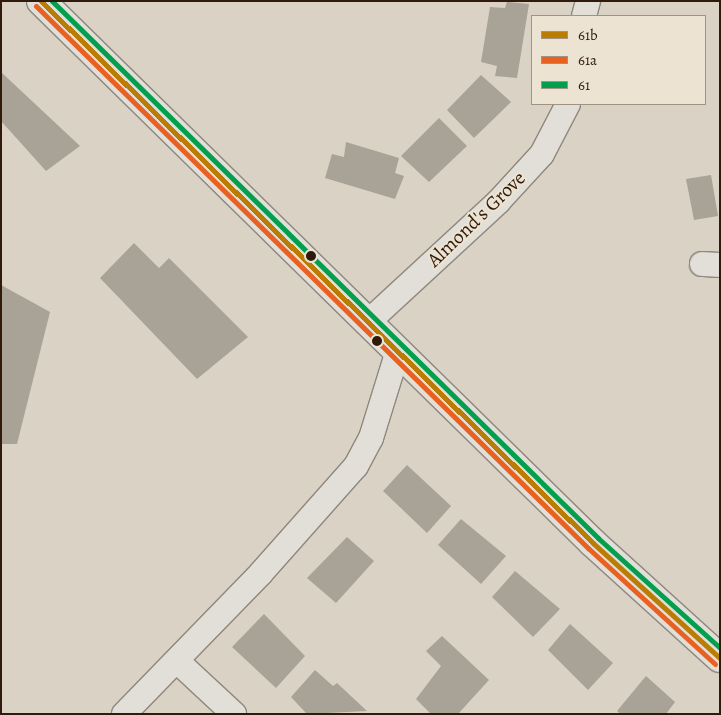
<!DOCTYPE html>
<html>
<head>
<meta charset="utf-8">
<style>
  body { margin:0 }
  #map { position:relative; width:721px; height:715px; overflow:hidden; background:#dad2c4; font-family:Alegreya,serif }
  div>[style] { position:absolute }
  .building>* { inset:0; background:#a8a297 }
  .roads { filter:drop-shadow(1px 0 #8e877e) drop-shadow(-1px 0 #8e877e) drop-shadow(0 1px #8e877e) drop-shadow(0 -1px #8e877e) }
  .minor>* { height:24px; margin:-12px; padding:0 12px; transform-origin:12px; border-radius:12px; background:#e2dfd8 }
  .tertiary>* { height:28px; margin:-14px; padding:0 14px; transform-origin:14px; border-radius:14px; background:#e2dfd8 }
  .bus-1>* { height:5px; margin:-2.5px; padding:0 2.5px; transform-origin:2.5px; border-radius:2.5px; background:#bb7c04 }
  .bus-2>* { height:5px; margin:-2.5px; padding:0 2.5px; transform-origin:2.5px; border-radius:2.5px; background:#e86121 }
  .bus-3>* { height:5px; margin:-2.5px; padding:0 2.5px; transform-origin:2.5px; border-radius:2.5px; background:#029f4e }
  .dots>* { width:14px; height:14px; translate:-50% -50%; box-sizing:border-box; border:2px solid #ede3d2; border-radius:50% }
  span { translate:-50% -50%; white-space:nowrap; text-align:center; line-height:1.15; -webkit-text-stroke:4px #ede3d2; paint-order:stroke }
  .street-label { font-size:20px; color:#2f1a0c }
  .frame { position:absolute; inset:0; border:2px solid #2f1a0c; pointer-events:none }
  .legend { position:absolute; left:531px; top:15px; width:175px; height:90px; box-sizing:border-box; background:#ede3d2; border:1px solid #a19383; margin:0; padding:6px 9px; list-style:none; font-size:15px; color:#2f1a0c }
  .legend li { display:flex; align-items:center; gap:10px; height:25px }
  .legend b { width:25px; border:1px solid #a19383 }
</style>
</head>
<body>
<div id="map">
  <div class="building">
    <div style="clip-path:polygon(507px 2px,529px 4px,517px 78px,495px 76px,497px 66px,481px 62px,490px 7px,505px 8px)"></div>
    <div style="clip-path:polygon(1px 72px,80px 146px,46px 171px,1px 121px)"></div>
    <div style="clip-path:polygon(481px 75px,511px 102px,474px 138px,447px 110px)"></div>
    <div style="clip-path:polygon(439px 118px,467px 146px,429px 182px,401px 156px)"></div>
    <div style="clip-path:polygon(346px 142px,399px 158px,395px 173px,404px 176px,395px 199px,325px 178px,332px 154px,344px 157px)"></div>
    <div style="clip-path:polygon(711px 175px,718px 216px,694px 220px,686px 179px)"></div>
    <div style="clip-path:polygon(134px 243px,159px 268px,169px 258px,248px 337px,197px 379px,100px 278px)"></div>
    <div style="clip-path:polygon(1px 285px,50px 312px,17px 444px,1px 444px)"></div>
    <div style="clip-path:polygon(407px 465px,451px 506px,427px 533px,383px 491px)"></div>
    <div style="clip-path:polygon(461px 519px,506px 556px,481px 584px,438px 545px)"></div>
    <div style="clip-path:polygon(347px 537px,374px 561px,336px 603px,307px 578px)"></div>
    <div style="clip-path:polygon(515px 571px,560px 609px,533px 637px,492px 597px)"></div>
    <div style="clip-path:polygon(264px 614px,305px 656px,276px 688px,232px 647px)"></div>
    <div style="clip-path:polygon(570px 624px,613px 663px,588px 690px,548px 650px)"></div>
    <div style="clip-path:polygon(442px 636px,489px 680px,458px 714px,431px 714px,416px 699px,441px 666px,426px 651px)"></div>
    <div style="clip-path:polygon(315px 670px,333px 686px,337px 683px,367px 711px,307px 714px,291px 697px)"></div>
    <div style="clip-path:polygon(646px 676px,675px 702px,666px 714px,621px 714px,617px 711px)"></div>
  </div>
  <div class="roads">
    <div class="minor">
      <div style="left:584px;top:16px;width:16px;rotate:-75deg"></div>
      <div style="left:702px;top:264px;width:18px;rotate:3deg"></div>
      <div style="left:367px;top:323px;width:178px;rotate:-42.7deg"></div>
      <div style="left:498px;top:202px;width:65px;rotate:-47.5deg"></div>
      <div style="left:542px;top:154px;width:56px;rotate:-62.5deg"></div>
      <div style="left:177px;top:661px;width:78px;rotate:42.9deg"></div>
      <div style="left:124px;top:714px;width:197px;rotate:-45.8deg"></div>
      <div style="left:261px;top:573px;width:143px;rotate:-48.4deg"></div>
      <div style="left:356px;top:466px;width:32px;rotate:-62deg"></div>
      <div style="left:371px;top:438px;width:91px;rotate:-72.8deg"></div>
    </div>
    <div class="tertiary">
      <div style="left:41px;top:1px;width:774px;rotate:44.48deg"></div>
      <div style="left:593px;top:543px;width:171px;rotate:42.2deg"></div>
    </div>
  </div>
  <div class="bus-1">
    <div style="left:41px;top:1px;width:774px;rotate:44.48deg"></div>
    <div style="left:593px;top:543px;width:171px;rotate:42.2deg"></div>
  </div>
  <div class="bus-2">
    <div style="left:36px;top:6px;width:774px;rotate:44.48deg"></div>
    <div style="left:588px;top:548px;width:172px;rotate:42.4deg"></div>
  </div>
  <div class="bus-3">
    <div style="left:52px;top:1px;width:766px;rotate:44.52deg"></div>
    <div style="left:598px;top:538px;width:164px;rotate:42deg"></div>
  </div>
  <div class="dots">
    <div style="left:311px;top:256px;background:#2f1a0c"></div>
    <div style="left:377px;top:341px;background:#2f1a0c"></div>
  </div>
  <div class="street-label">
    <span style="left:476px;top:219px;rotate:-44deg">Almond's Grove</span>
  </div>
  <div class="frame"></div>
  <ul class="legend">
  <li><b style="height:6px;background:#bb7c04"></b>61b</li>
  <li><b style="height:6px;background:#e86121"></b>61a</li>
  <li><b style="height:6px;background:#029f4e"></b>61</li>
  </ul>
</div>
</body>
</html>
